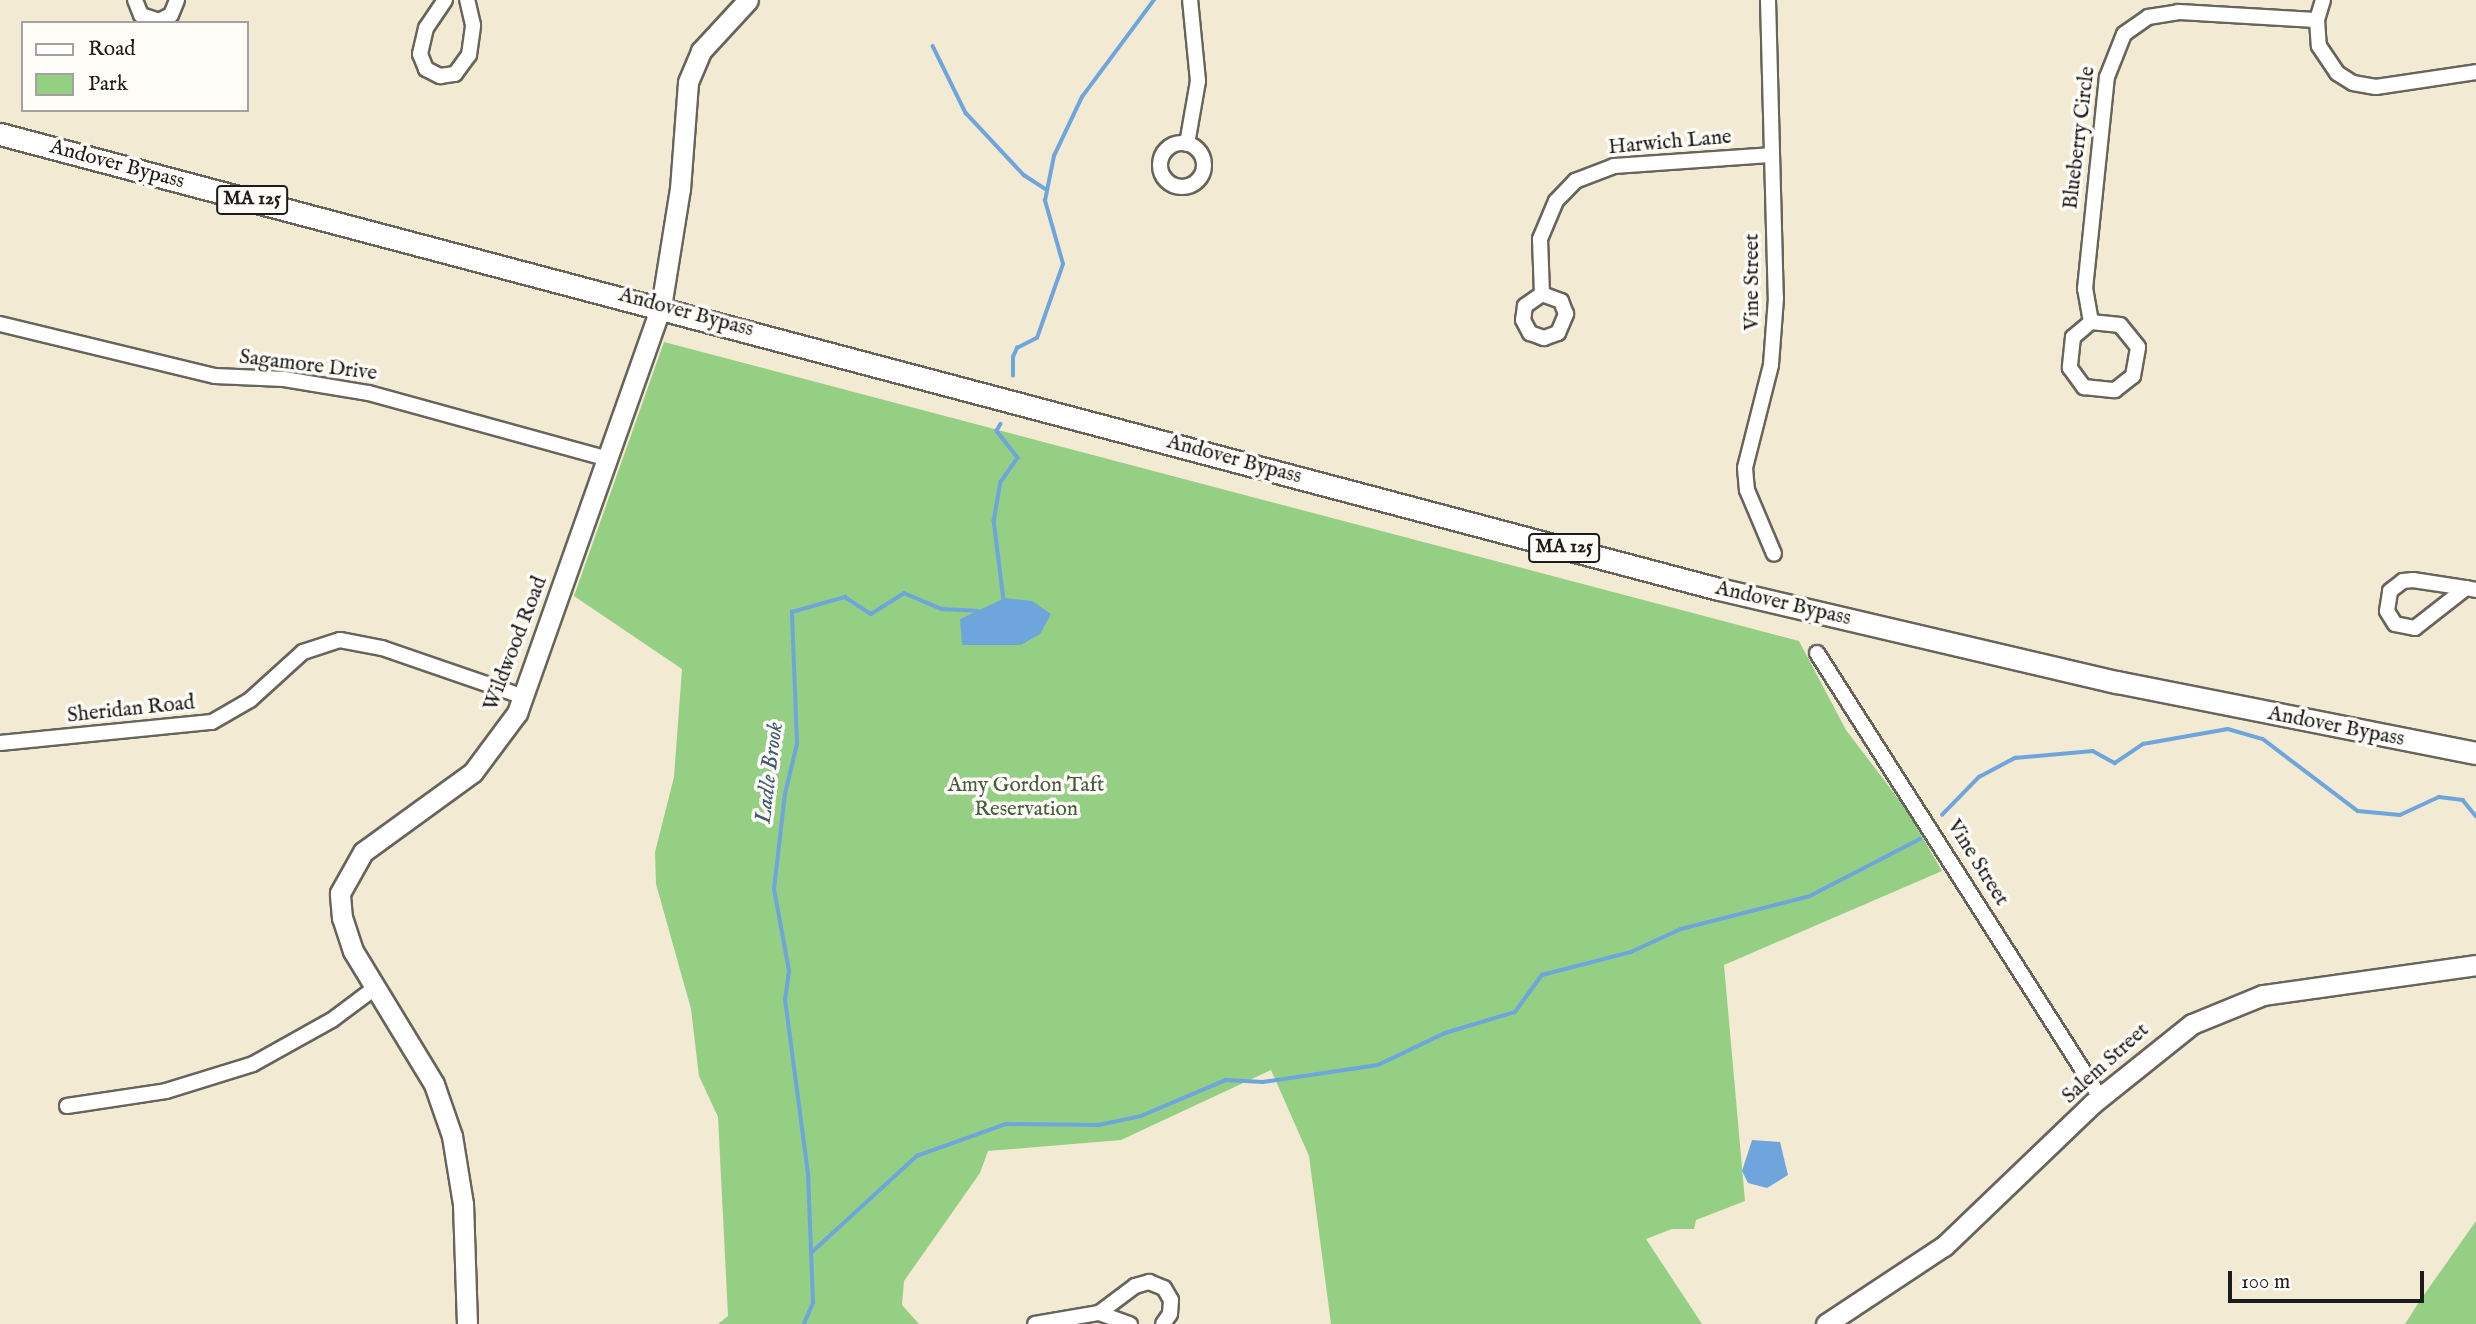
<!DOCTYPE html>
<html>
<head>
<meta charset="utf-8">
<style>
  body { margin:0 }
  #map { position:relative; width:2476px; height:1324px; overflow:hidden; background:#f2ead3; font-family:"IM FELL English",serif }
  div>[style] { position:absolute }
  .green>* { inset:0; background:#95cf83 }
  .water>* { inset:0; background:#6ea5dc }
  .stream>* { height:3.5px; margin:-1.75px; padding:0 1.75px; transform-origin:1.75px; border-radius:1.75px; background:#6ea5dc }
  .roads { filter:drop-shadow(2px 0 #67645c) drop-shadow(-2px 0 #67645c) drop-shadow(0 2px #67645c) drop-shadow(0 -2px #67645c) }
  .street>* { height:14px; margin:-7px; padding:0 7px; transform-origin:7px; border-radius:7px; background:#fff }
  .street>.ring { margin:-7px; padding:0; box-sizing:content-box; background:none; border:14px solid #fff; border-radius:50% }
  .secondary>* { height:19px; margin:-9.5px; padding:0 9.5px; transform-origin:9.5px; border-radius:9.5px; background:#fff }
  .primary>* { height:21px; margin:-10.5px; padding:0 10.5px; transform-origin:10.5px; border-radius:10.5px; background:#fff }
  span { translate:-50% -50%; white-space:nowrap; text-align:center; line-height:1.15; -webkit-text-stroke:7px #fdfcf7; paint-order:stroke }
  .shield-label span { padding:2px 5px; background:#fdfcf7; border:2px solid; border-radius:5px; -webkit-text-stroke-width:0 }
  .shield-label { font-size:19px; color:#1c1c1c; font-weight:700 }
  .street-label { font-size:21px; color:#1c1c1c }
  .park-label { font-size:21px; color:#465b40 }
  .water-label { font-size:23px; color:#415a72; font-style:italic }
  .legend { position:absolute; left:21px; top:21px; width:228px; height:91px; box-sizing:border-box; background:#fdfcf7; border:2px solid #a3a29f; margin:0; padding:9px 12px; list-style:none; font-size:21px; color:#1c1c1c }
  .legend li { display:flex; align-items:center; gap:14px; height:35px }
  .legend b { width:35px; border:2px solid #a3a29f }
  .scale { position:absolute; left:2228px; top:1271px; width:196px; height:32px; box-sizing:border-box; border:4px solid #1c1c1c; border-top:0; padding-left:9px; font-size:21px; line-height:24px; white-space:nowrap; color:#1c1c1c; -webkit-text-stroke:5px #fdfcf7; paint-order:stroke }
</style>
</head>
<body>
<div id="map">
  <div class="green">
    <div style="clip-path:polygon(664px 342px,1799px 641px,1846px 730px,1906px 809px,1942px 871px,1724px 965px,1745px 1201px,1696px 1220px,1694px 1229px,1672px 1229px,1646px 1239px,1702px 1324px,1331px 1324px,1309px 1156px,1271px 1070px,1121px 1140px,988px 1151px,980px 1173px,904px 1281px,902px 1305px,919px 1324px,718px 1324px,728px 1316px,718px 1117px,699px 1076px,691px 1009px,656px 884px,655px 852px,674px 777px,682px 669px,574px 596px)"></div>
    <div style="clip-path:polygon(2476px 1221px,2476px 1324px,2405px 1324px,2419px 1302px)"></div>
  </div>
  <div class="water">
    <div style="clip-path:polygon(1005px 598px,1032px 601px,1051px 614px,1040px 634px,1021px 645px,962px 645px,960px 619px)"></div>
    <div style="clip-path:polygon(1752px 1140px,1780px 1142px,1788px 1175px,1767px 1188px,1748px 1183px,1742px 1171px)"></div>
  </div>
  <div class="stream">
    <div style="left:933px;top:46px;width:75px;rotate:63.8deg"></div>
    <div style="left:966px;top:113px;width:85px;rotate:46.9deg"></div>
    <div style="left:1024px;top:175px;width:27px;rotate:33deg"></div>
    <div style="left:1013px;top:376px;width:19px;rotate:-90deg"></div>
    <div style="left:1013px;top:357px;width:10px;rotate:-66deg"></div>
    <div style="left:1017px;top:348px;width:22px;rotate:-27deg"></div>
    <div style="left:1037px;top:338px;width:78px;rotate:-70.6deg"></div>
    <div style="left:1063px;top:264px;width:66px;rotate:-105.9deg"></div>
    <div style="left:1045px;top:201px;width:46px;rotate:-78.7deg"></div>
    <div style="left:1054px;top:156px;width:65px;rotate:-64.6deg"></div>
    <div style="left:1082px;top:97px;width:121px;rotate:-53.4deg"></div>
    <div style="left:1001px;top:424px;width:8px;rotate:120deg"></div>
    <div style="left:997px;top:431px;width:34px;rotate:52deg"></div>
    <div style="left:1018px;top:458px;width:29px;rotate:125deg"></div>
    <div style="left:1001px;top:482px;width:39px;rotate:100deg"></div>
    <div style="left:994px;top:520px;width:81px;rotate:82.9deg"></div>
    <div style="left:1942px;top:815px;width:53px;rotate:-45.8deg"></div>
    <div style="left:1979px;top:777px;width:41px;rotate:-27.8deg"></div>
    <div style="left:2015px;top:758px;width:78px;rotate:-5.1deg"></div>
    <div style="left:2093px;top:751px;width:25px;rotate:29deg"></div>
    <div style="left:2115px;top:763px;width:34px;rotate:-34deg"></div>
    <div style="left:2143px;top:744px;width:86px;rotate:-10deg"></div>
    <div style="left:2228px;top:729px;width:36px;rotate:16deg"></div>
    <div style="left:2263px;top:739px;width:119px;rotate:37.2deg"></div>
    <div style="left:2358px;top:811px;width:42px;rotate:5.4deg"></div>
    <div style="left:2400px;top:815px;width:43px;rotate:-24.8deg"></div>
    <div style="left:2439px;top:797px;width:24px;rotate:7deg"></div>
    <div style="left:2463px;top:800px;width:21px;rotate:51deg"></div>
    <div style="left:811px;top:1253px;width:144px;rotate:-42.5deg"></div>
    <div style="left:917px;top:1156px;width:95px;rotate:-19.8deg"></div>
    <div style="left:1006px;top:1124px;width:93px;rotate:0.6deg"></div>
    <div style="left:1099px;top:1125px;width:43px;rotate:-12.1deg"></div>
    <div style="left:1141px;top:1116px;width:92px;rotate:-23deg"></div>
    <div style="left:1226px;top:1080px;width:37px;rotate:3deg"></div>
    <div style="left:1263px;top:1082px;width:116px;rotate:-8.4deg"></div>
    <div style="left:1378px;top:1065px;width:74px;rotate:-25.5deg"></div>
    <div style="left:1445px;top:1033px;width:73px;rotate:-16.7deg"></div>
    <div style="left:1515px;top:1012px;width:46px;rotate:-53.9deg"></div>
    <div style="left:1542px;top:975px;width:92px;rotate:-14.5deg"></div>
    <div style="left:1631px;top:952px;width:55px;rotate:-24.7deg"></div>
    <div style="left:1681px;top:929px;width:133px;rotate:-14.3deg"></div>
    <div style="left:1810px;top:896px;width:124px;rotate:-27.4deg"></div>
    <div style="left:804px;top:1324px;width:23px;rotate:-67deg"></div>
    <div style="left:813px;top:1303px;width:129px;rotate:-92.2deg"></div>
    <div style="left:808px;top:1174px;width:176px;rotate:-97.5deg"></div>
    <div style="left:785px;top:1000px;width:29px;rotate:-82deg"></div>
    <div style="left:789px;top:971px;width:83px;rotate:-100.4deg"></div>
    <div style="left:774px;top:889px;width:96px;rotate:-83.4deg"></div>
    <div style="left:785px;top:794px;width:51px;rotate:-76.5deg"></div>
    <div style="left:797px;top:744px;width:132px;rotate:-92.2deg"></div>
    <div style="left:792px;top:612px;width:55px;rotate:-15.8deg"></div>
    <div style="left:845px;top:597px;width:31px;rotate:33deg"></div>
    <div style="left:871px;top:614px;width:39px;rotate:-32deg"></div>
    <div style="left:904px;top:593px;width:41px;rotate:22.8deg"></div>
    <div style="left:942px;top:609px;width:35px;rotate:3deg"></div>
  </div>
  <div class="roads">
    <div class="street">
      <div style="left:135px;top:0;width:16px;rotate:68deg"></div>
      <div style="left:141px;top:15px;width:19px;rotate:18deg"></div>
      <div style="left:159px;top:21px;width:13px;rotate:-27deg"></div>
      <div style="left:171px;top:15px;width:16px;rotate:-68deg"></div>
      <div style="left:445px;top:0;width:34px;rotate:124deg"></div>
      <div style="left:426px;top:28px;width:27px;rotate:103deg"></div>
      <div style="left:420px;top:54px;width:16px;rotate:68deg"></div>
      <div style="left:426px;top:69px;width:16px;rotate:27deg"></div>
      <div style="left:440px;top:76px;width:15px;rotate:-8deg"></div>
      <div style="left:455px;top:74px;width:24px;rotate:-54deg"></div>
      <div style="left:469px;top:55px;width:30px;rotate:-82deg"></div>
      <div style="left:473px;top:25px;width:26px;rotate:-103deg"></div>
      <div style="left:1768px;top:0;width:298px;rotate:88.5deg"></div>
      <div style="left:1776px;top:298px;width:67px;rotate:94.3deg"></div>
      <div style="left:1771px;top:365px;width:106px;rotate:104.2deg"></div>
      <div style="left:1745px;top:468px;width:22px;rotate:85deg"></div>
      <div style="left:1747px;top:490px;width:69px;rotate:67.1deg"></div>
      <div style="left:2323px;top:0;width:21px;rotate:107deg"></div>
      <div style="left:2317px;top:20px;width:26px;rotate:86deg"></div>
      <div style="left:2319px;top:46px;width:32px;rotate:56deg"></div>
      <div style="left:2337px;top:73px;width:19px;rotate:32deg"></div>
      <div style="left:2353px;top:83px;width:23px;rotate:10deg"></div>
      <div style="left:2376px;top:87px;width:101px;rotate:-8.5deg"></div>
      <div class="ring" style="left:1160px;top:143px;width:30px;height:30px"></div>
      <div style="left:1187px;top:144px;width:64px;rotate:-80.1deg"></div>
      <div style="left:1198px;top:81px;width:81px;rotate:-95.6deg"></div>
      <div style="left:1542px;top:294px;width:21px;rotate:145deg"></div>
      <div style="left:1525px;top:306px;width:14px;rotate:98deg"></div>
      <div style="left:1523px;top:320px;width:15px;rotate:62deg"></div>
      <div style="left:1530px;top:333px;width:15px;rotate:20deg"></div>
      <div style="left:1544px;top:338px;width:15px;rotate:-20deg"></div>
      <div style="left:1558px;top:333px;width:21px;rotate:-67deg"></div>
      <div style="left:1566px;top:314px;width:14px;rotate:-111deg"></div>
      <div style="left:1561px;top:301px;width:20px;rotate:-160deg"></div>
      <div style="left:1542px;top:294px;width:55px;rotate:-92.1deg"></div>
      <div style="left:1540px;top:239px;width:41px;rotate:-67.2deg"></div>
      <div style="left:1556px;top:201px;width:28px;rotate:-46deg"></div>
      <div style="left:1575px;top:181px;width:42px;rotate:-21deg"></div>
      <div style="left:1614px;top:166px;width:156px;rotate:-4deg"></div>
      <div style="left:2091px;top:322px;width:23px;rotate:140deg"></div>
      <div style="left:2073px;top:337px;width:31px;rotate:96deg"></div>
      <div style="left:2070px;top:368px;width:24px;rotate:54deg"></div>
      <div style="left:2084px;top:387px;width:31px;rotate:6deg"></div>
      <div style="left:2115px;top:390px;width:23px;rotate:-38deg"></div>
      <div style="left:2133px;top:376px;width:29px;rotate:-80deg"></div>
      <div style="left:2138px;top:347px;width:28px;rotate:-129deg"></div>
      <div style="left:2120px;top:325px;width:29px;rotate:-174deg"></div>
      <div style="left:2091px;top:322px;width:34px;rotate:-100deg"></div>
      <div style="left:2085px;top:289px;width:213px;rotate:-84.1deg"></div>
      <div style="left:2107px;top:77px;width:46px;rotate:-68.4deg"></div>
      <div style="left:2124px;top:34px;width:29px;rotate:-35deg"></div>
      <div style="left:2148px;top:17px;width:30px;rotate:-9deg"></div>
      <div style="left:2178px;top:12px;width:139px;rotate:3.3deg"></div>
      <div style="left:0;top:324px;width:221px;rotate:13.6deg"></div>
      <div style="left:215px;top:376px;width:69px;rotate:2.5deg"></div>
      <div style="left:284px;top:379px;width:86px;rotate:9.4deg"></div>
      <div style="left:369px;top:393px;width:248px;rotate:15.4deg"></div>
      <div style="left:2466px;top:588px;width:65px;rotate:141.9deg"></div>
      <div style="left:2415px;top:628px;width:20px;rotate:-169deg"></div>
      <div style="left:2395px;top:624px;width:15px;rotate:-122deg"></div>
      <div style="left:2387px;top:611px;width:20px;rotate:-81deg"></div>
      <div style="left:2390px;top:591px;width:16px;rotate:-38deg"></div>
      <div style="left:2403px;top:581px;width:10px;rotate:-6deg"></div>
      <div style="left:2413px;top:580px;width:54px;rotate:8.6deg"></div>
      <div style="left:2466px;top:588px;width:10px;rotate:11deg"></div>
      <div style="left:1817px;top:653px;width:527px;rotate:57.49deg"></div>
      <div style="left:0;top:743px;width:213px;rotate:-5.7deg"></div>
      <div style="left:212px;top:722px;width:44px;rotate:-30.1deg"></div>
      <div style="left:250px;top:700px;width:72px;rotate:-42.2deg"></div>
      <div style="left:303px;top:652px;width:39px;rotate:-18deg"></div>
      <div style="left:340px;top:640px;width:43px;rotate:10.8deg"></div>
      <div style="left:382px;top:648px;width:150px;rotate:19deg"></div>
      <div style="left:67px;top:1106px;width:100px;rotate:-8.6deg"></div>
      <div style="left:166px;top:1091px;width:91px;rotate:-17.2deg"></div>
      <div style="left:253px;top:1064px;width:90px;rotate:-29.1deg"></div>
      <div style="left:332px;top:1020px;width:54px;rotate:-36.7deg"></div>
      <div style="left:1099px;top:1313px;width:33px;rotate:20deg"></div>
      <div style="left:1035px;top:1324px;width:65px;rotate:-9.8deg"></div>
      <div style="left:1099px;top:1313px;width:45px;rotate:-36.9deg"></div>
      <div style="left:1135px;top:1286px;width:15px;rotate:-16deg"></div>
      <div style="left:1149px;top:1282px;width:16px;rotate:22deg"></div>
      <div style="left:1164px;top:1288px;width:14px;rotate:60deg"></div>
      <div style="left:1171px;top:1300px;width:14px;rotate:94deg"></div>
      <div style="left:1170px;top:1314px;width:12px;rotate:125deg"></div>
    </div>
    <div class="secondary">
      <div style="left:467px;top:1324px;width:120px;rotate:-91.9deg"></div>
      <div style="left:463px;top:1204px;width:69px;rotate:-99.2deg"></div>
      <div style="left:452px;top:1136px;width:55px;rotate:-109.1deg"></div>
      <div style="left:434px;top:1084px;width:156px;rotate:-121.3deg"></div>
      <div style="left:353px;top:951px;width:35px;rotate:-108deg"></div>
      <div style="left:342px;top:918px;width:25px;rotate:-95deg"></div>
      <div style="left:340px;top:893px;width:47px;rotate:-60.7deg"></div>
      <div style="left:363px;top:852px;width:136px;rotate:-36deg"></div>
      <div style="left:473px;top:772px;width:74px;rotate:-53.3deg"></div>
      <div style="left:517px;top:713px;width:431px;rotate:-70.5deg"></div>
      <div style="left:661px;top:307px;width:120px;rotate:-80.9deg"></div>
      <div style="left:680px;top:189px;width:107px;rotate:-85.7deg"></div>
      <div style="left:688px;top:82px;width:34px;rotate:-67deg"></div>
      <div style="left:701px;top:51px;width:69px;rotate:-47.3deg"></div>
      <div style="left:1826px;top:1324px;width:141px;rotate:-33.5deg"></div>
      <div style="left:1944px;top:1246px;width:205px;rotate:-43.8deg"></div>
      <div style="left:2092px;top:1104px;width:128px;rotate:-38.7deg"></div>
      <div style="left:2192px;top:1024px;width:77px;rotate:-22.2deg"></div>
      <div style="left:2263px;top:995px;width:215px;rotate:-8deg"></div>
    </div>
    <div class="primary">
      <div style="left:0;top:134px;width:1778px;rotate:14.83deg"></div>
      <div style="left:1719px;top:589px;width:409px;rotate:13.2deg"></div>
      <div style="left:2117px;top:682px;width:366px;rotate:11.2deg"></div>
    </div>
  </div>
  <div class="shield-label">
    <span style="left:252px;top:200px">MA 125</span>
    <span style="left:1564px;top:548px">MA 125</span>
  </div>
  <div class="street-label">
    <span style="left:2080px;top:138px;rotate:-83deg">Blueberry Circle</span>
    <span style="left:1670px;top:143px;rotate:-5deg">Harwich Lane</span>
    <span style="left:117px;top:165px;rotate:15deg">Andover Bypass</span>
    <span style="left:1753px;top:282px;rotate:-90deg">Vine Street</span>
    <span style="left:686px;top:313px;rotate:15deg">Andover Bypass</span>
    <span style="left:308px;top:366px;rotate:7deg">Sagamore Drive</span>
    <span style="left:1234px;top:460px;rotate:15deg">Andover Bypass</span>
    <span style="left:1783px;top:604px;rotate:13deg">Andover Bypass</span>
    <span style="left:516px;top:644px;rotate:-69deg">Wildwood Road</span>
    <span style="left:131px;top:710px;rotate:-6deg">Sheridan Road</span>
    <span style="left:2336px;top:727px;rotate:11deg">Andover Bypass</span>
    <span style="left:1977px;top:863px;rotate:58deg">Vine Street</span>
    <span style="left:2106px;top:1064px;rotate:-42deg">Salem Street</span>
  </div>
  <div class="park-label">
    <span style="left:1026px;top:798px">Amy Gordon Taft<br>Reservation</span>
  </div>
  <div class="water-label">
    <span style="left:770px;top:773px;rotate:-83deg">Ladle Brook</span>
  </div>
  <ul class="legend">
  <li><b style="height:9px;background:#fff"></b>Road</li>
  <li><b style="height:19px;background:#95cf83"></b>Park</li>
  </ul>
  <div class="scale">100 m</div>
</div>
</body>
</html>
